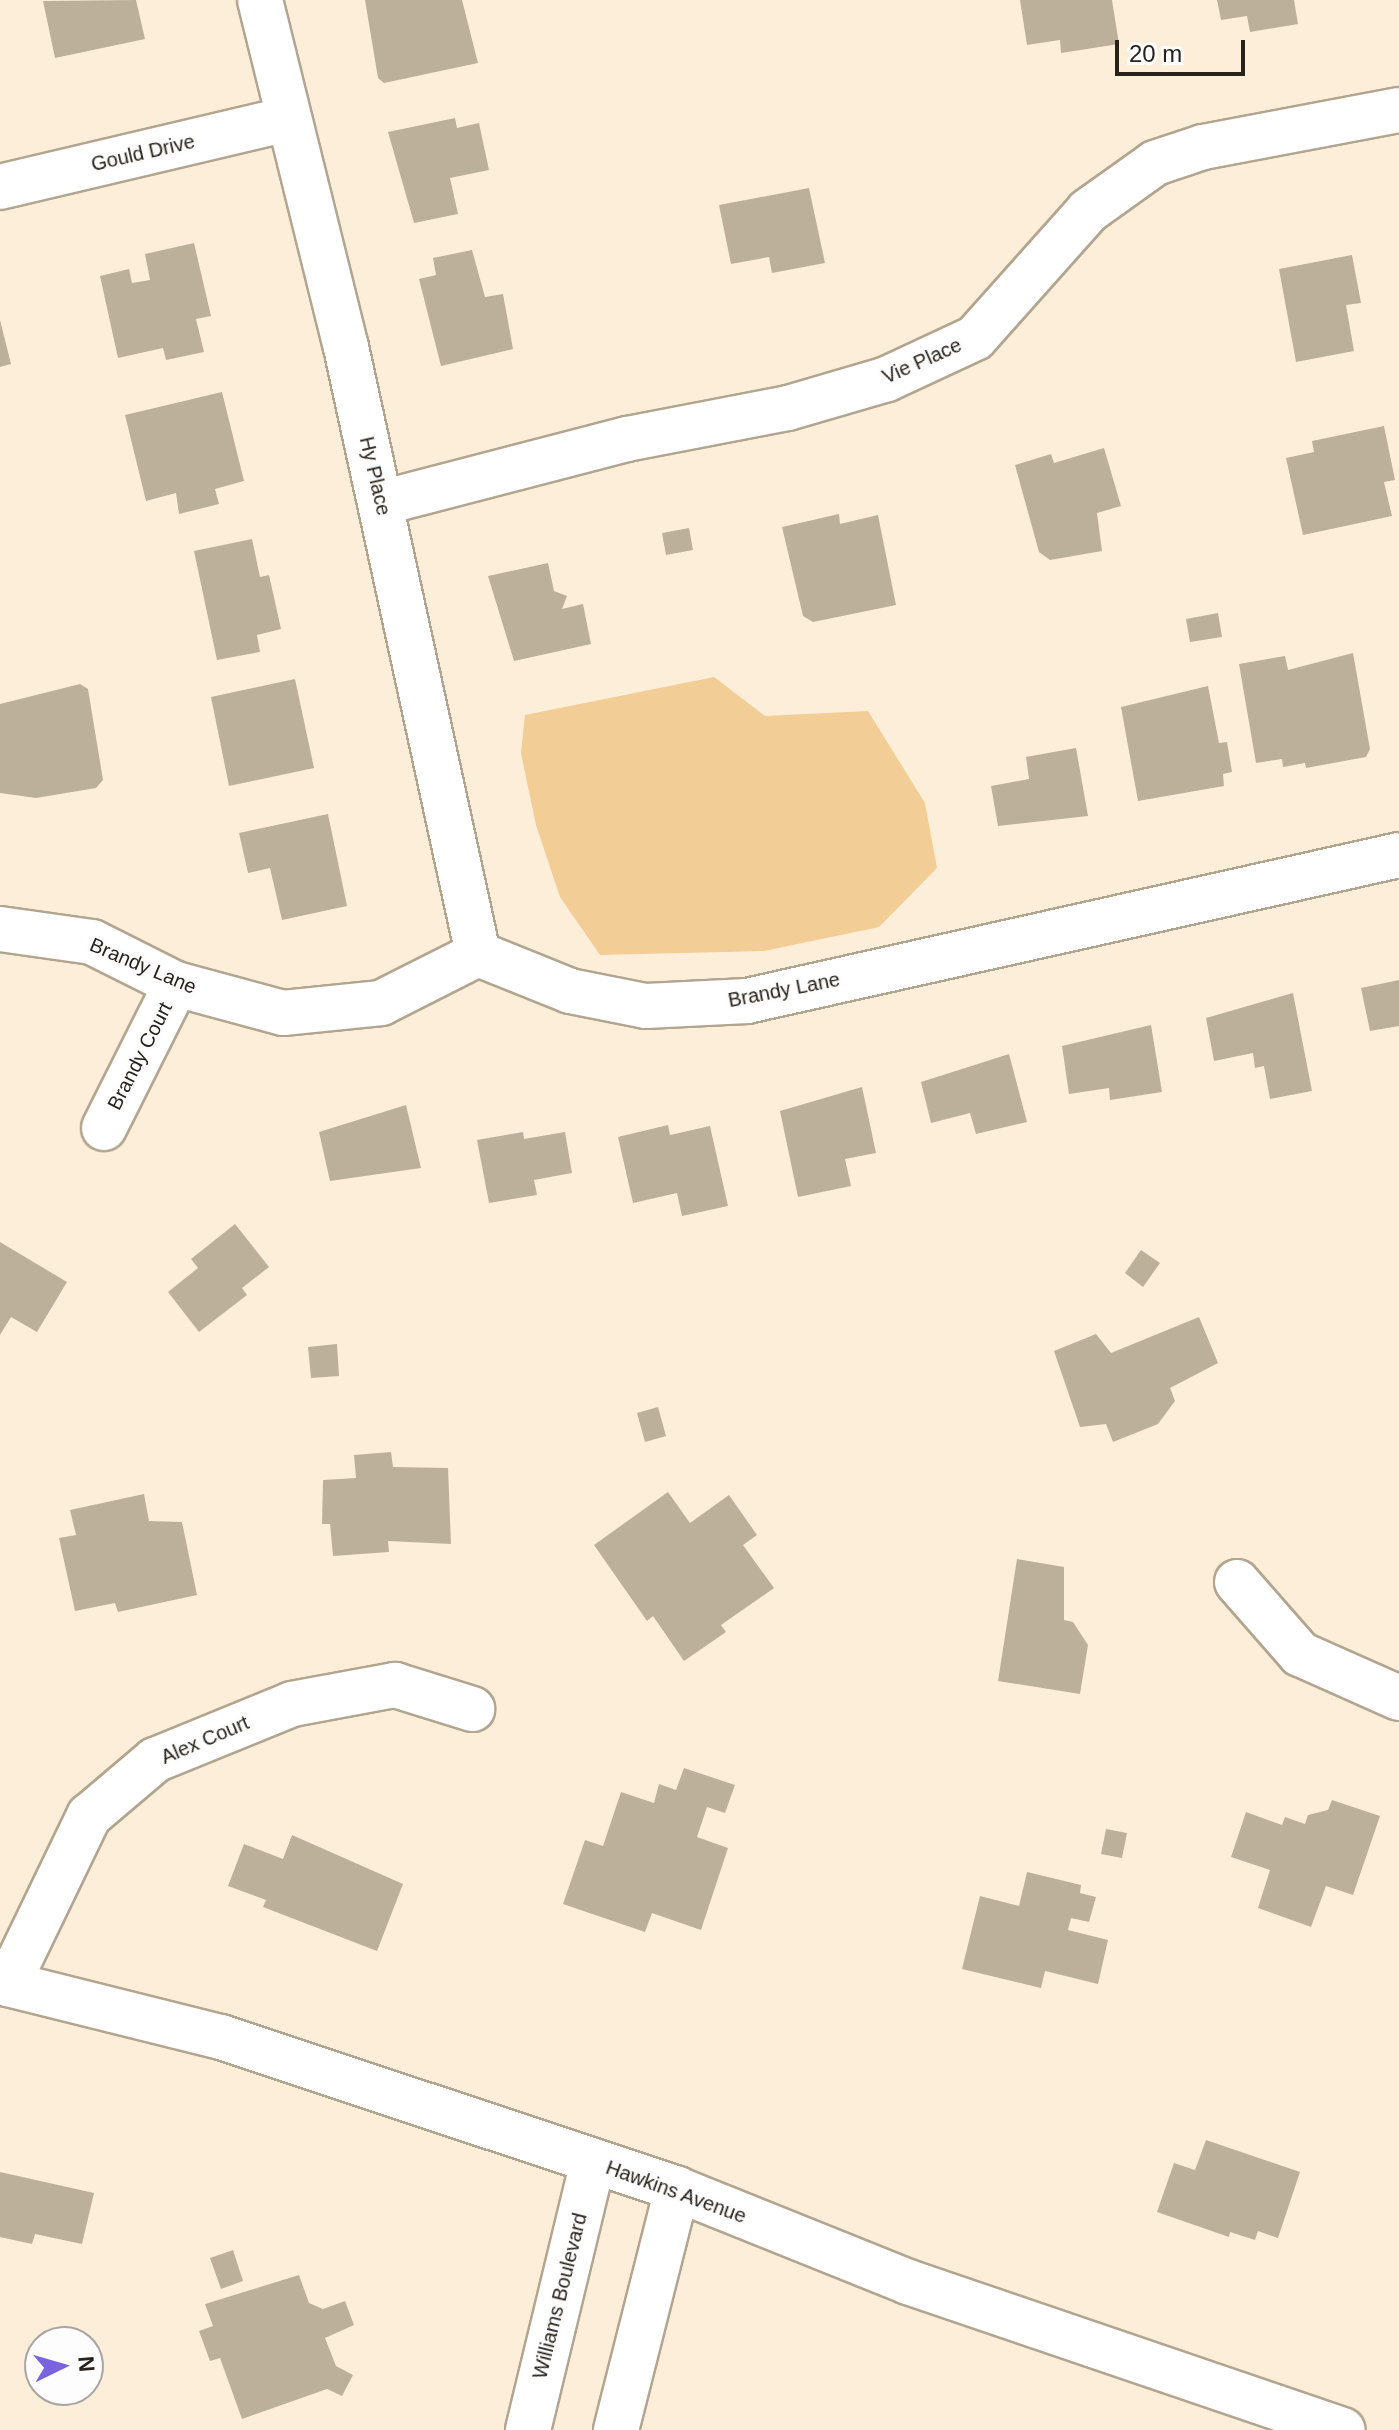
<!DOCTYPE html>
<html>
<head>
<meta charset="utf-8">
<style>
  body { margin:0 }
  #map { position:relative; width:1399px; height:2430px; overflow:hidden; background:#fdeed9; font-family:Helvetica,sans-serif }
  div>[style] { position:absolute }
  .green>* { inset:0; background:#f2cd95 }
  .building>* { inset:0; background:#bdb09b }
  .roads { filter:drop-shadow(2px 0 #b2a590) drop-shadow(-2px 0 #b2a590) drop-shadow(0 2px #b2a590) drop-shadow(0 -2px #b2a590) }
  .minor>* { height:44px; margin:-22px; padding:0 22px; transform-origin:22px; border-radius:22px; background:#fff }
  .tertiary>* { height:44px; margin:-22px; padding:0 22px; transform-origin:22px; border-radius:22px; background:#fff }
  span { translate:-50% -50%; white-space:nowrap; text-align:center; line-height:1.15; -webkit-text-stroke:6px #fdfdfd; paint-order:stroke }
  .street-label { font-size:20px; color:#28221a }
  .north { position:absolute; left:24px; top:2326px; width:80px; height:80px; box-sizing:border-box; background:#fdfdfd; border:2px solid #a8a5a2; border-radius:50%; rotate:85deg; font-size:22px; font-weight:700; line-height:32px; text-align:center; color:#28221a }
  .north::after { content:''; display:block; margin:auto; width:28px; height:36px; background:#7963de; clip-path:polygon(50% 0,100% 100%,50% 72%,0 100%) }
  .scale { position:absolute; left:1115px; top:40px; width:130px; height:36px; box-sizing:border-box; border:4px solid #28221a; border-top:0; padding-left:10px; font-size:24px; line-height:28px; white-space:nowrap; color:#28221a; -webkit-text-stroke:6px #fdfdfd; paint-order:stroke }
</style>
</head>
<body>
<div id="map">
  <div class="green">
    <div style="clip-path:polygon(714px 677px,765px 716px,868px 711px,925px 803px,937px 868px,879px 927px,764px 951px,600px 955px,560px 897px,536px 825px,521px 753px,525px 715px)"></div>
  </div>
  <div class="building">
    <div style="clip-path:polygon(136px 0,145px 39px,55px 58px,43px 1px)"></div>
    <div style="clip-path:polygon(365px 0,462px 0,478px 63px,384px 83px,378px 78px)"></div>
    <div style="clip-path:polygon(1020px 0,1112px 0,1119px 44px,1061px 53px,1060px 40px,1027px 45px)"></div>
    <div style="clip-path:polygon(1217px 0,1294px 0,1298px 24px,1250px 32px,1247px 16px,1221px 20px)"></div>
    <div style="clip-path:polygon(455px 118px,457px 128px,479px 123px,489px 170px,450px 178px,458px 214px,414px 223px,388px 132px)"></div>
    <div style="clip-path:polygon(809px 188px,825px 263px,772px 273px,769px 257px,731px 264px,719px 205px)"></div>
    <div style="clip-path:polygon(194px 243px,211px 316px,196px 319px,204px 352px,166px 360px,163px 348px,118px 358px,100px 276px,129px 269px,132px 283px,150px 280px,145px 254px)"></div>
    <div style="clip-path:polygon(472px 250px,485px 297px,503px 294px,513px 349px,441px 366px,419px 279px,436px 275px,433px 258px)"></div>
    <div style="clip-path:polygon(1352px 255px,1361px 303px,1346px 305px,1354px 351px,1296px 362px,1279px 269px)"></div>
    <div style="clip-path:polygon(0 320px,11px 364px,0 367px)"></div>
    <div style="clip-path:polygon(222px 392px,244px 481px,215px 489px,219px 504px,179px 514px,176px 493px,146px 501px,125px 415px)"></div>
    <div style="clip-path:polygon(1384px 426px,1395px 480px,1384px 482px,1392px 516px,1303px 535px,1286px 458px,1314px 452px,1312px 441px)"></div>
    <div style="clip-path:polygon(1104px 448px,1121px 506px,1097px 513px,1102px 551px,1050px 560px,1039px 552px,1015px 465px,1051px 454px,1054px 463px)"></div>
    <div style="clip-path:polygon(839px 514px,840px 524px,878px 515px,896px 605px,813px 622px,803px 616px,782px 527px)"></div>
    <div style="clip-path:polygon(689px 528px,693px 550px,666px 555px,662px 533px)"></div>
    <div style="clip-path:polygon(252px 539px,260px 577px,269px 575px,281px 629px,257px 635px,260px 652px,217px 660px,194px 551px)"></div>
    <div style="clip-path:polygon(548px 563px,554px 591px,567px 596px,562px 609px,583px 604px,591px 644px,514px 661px,488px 576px)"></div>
    <div style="clip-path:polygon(1218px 613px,1222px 637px,1190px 642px,1186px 619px)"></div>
    <div style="clip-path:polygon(1353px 653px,1370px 749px,1366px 757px,1306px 768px,1305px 763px,1283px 767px,1282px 759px,1256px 763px,1239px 664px,1285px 656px,1288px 670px)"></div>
    <div style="clip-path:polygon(295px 679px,314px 768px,229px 786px,211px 697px)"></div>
    <div style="clip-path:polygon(80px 684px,88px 689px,103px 780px,96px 788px,36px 798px,0 793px,0 704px)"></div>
    <div style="clip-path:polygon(1208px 686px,1219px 743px,1227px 742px,1232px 772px,1223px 774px,1224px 786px,1138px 801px,1121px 707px)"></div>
    <div style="clip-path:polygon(1076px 748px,1088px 816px,998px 826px,991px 786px,1029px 779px,1026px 757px)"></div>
    <div style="clip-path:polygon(328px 814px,347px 906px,282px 920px,270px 868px,248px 873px,239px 833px)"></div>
    <div style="clip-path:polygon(1399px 980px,1399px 1026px,1370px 1031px,1361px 988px)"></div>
    <div style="clip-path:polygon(1293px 993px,1312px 1091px,1270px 1099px,1264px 1066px,1255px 1068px,1253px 1053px,1214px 1061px,1206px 1018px)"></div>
    <div style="clip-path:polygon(1151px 1025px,1162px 1092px,1110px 1100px,1109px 1088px,1069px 1094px,1062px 1046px)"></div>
    <div style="clip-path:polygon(1009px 1054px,1027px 1122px,976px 1134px,970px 1113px,931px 1123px,921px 1082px)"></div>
    <div style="clip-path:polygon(862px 1087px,876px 1153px,845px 1159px,851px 1186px,798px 1197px,780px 1111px)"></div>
    <div style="clip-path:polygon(406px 1105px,421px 1168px,330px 1181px,319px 1132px)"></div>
    <div style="clip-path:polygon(668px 1125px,670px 1135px,710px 1126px,728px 1206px,682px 1216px,677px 1193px,633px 1203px,618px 1137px)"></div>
    <div style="clip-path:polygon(523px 1132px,524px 1139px,565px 1132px,572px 1173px,534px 1180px,537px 1195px,489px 1203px,477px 1140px)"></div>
    <div style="clip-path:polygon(235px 1224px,269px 1267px,242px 1288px,247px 1295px,199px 1332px,168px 1292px,198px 1268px,191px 1259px)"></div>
    <div style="clip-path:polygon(0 1242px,67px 1282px,37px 1332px,11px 1317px,0 1335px)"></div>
    <div style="clip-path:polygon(1141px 1250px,1160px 1263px,1143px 1287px,1125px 1273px)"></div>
    <div style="clip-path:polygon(1199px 1317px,1218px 1363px,1170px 1388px,1175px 1401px,1158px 1424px,1113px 1442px,1106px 1424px,1080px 1427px,1054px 1351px,1096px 1334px,1111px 1353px)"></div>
    <div style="clip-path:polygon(337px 1344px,339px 1376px,311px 1378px,308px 1347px)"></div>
    <div style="clip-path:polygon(658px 1407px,666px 1436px,645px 1442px,637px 1413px)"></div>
    <div style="clip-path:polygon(391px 1452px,393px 1467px,448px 1468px,451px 1544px,388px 1541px,389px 1552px,333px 1556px,330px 1524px,322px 1524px,323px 1480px,356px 1478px,354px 1455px)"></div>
    <div style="clip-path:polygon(668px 1492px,690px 1523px,729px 1495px,757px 1535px,743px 1545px,774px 1588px,721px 1625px,726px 1632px,684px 1661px,653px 1616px,647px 1621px,594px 1545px)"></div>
    <div style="clip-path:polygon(144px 1494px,149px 1521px,182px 1522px,197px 1595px,118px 1612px,115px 1603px,75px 1611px,59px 1538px,76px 1535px,70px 1510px)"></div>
    <div style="clip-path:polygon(1017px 1559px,1064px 1567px,1064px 1620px,1073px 1622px,1088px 1645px,1080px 1694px,998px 1681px)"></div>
    <div style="clip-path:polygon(684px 1768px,735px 1785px,725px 1813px,707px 1807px,697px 1837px,728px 1848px,701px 1930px,652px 1913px,645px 1932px,563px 1904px,585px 1840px,603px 1846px,621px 1792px,654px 1803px,659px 1784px,676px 1790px)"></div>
    <div style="clip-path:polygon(1332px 1800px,1380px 1816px,1353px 1895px,1326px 1886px,1311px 1927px,1258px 1908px,1270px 1870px,1231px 1857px,1246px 1812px,1282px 1825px,1285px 1817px,1305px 1824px,1308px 1815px,1328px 1810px)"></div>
    <div style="clip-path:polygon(1106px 1829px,1127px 1833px,1122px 1858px,1101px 1854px)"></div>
    <div style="clip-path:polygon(292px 1835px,403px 1884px,377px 1951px,263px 1907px,266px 1900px,228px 1886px,244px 1844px,283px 1859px)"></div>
    <div style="clip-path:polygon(1027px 1872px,1081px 1885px,1080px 1893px,1096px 1897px,1089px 1922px,1071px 1918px,1068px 1930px,1108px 1940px,1098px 1984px,1045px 1971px,1041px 1988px,962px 1969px,980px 1896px,1019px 1906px)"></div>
    <div style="clip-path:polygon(1206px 2140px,1300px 2172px,1278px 2238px,1258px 2231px,1255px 2240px,1230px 2232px,1229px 2237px,1157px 2212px,1174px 2163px,1195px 2170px)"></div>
    <div style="clip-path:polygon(0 2172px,94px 2193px,82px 2244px,35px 2234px,32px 2244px,0 2237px)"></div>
    <div style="clip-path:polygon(233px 2250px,243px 2281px,221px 2289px,210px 2258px)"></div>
    <div style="clip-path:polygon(299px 2275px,309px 2303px,323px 2309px,345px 2301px,354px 2325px,325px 2338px,336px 2366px,353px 2375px,342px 2396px,327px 2389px,242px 2419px,220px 2358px,210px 2361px,199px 2331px,213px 2326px,205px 2304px)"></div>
  </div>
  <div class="roads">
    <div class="minor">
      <div style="left:260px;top:0;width:357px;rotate:76.1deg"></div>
      <div style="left:346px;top:347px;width:621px;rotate:77.73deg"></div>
      <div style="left:0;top:187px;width:295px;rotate:-13.3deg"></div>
      <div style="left:381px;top:503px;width:254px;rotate:-14.6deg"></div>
      <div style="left:627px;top:439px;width:164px;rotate:-10.9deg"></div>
      <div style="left:788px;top:408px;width:103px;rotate:-16.3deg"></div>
      <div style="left:887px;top:379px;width:97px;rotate:-25deg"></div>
      <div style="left:975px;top:338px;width:170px;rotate:-48.3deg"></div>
      <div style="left:1088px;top:211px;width:82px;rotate:-35.6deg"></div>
      <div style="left:1155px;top:163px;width:51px;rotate:-18.4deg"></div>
      <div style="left:1203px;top:147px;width:199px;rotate:-10.7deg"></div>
      <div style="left:0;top:929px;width:93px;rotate:8deg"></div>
      <div style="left:92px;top:942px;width:94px;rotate:26.6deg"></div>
      <div style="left:176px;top:984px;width:111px;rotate:15.2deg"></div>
      <div style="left:283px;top:1013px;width:99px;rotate:-5.8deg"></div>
      <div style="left:381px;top:1003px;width:109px;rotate:-26.8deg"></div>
      <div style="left:478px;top:954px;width:99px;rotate:21.9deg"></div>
      <div style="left:570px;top:991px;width:77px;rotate:11.2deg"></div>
      <div style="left:646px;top:1006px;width:101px;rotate:-2.8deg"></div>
      <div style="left:747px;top:1001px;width:668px;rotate:-12.62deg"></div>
      <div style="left:104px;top:1128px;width:161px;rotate:-63.4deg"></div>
      <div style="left:1237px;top:1582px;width:96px;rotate:48.8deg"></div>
      <div style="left:1300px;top:1654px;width:108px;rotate:24deg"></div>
      <div style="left:8px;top:1984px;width:187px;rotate:-64.3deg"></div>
      <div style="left:89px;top:1816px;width:87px;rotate:-40.3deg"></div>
      <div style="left:155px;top:1760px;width:148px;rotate:-22.2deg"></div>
      <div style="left:292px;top:1704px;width:105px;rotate:-10.5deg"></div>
      <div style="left:395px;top:1685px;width:81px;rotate:17.3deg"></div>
      <div style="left:528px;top:2430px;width:277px;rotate:-76.4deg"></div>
      <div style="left:616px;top:2430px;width:249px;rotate:-75.8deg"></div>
    </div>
    <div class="tertiary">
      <div style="left:0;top:1982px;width:228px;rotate:14deg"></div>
      <div style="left:221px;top:2037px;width:481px;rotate:18.4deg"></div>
      <div style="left:677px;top:2189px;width:249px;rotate:21.9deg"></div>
      <div style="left:908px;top:2282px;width:459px;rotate:18.8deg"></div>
    </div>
  </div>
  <div class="street-label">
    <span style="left:143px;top:153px;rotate:-13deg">Gould Drive</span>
    <span style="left:922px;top:361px;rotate:-24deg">Vie Place</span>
    <span style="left:375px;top:476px;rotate:77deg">Hy Place</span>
    <span style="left:143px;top:966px;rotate:23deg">Brandy Lane</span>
    <span style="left:784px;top:990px;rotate:-11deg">Brandy Lane</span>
    <span style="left:140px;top:1056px;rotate:-63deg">Brandy Court</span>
    <span style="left:205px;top:1740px;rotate:-23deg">Alex Court</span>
    <span style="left:676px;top:2192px;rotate:20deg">Hawkins Avenue</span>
    <span style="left:560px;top:2296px;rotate:-76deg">Williams Boulevard</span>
  </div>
  <div class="north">N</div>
  <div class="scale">20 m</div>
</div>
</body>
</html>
